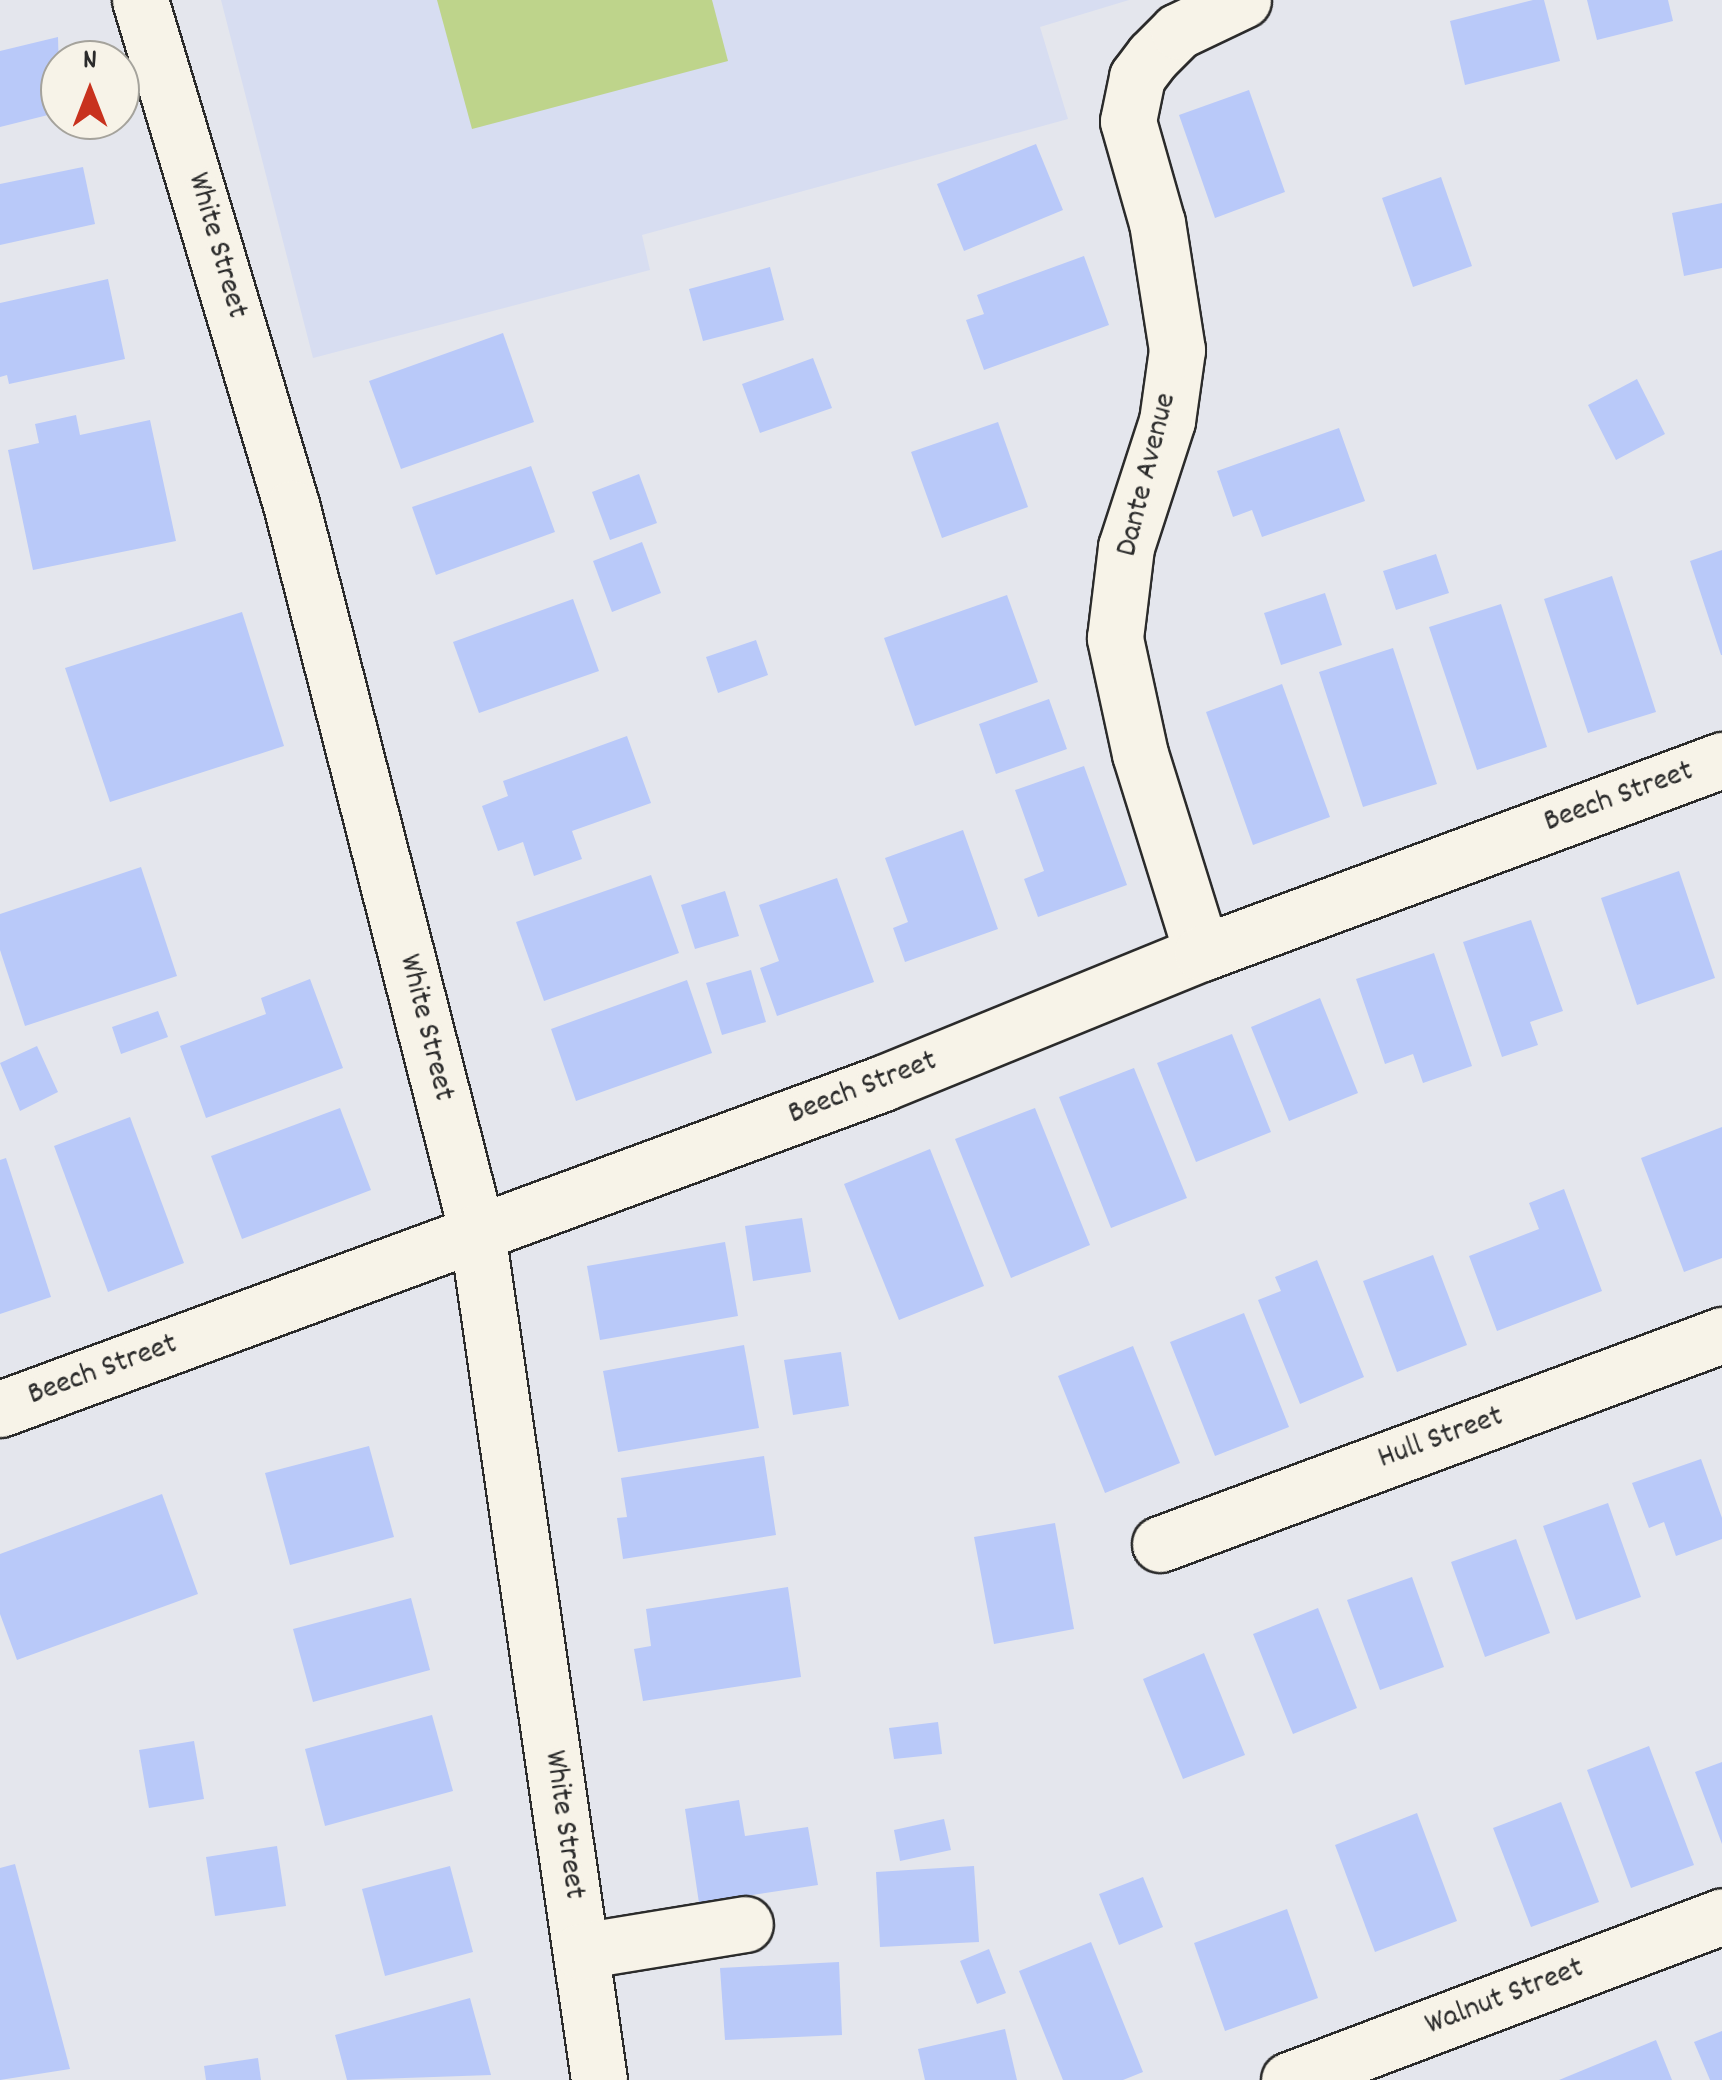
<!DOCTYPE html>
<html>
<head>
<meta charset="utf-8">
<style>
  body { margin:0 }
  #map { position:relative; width:1722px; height:2080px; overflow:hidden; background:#e4e6ed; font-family:Dekko,sans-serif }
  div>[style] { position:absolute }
  .built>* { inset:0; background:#d7ddf1 }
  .green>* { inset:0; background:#bed48b }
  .building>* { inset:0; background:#b9c9f9 }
  .roads { filter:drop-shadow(2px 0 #2b2b2b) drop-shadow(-2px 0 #2b2b2b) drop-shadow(0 2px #2b2b2b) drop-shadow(0 -2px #2b2b2b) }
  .minor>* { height:55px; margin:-27.5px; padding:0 27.5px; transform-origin:27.5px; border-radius:27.5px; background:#f7f3e8 }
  span { translate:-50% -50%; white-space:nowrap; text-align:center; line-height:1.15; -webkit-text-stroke:8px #f7f3e8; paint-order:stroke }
  .street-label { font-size:32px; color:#2b2b2b }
  .north { position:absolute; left:40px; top:40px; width:100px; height:100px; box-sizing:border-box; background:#f7f3e8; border:2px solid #a5a39c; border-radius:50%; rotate:0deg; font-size:28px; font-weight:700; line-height:40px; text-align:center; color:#2b2b2b }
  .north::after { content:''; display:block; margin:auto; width:35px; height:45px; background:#c8321e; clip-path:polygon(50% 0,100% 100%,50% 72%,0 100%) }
</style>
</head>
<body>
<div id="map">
  <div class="built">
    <div style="clip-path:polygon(221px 0,1129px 0,1040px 27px,1068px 119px,642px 235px,650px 270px,313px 358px)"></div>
  </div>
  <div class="green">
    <div style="clip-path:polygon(437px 0,712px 0,728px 61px,472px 129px)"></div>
  </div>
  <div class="building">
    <div style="clip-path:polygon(1533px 0,1544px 0,1560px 61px,1465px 85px,1450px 21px)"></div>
    <div style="clip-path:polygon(1587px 0,1668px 0,1673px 21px,1597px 40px)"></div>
    <div style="clip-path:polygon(58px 37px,60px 112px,0 127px,0 51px)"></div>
    <div style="clip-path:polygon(1249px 90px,1285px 192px,1215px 218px,1179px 115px)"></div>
    <div style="clip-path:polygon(1036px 144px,1063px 210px,964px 251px,937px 184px)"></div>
    <div style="clip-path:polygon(83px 167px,95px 224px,0 245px,0 184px)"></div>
    <div style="clip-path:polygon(1441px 177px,1472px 266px,1413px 287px,1382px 198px)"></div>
    <div style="clip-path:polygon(1722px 203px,1722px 268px,1684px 276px,1672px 213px)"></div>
    <div style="clip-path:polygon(1084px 256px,1109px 325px,984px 370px,966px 320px,984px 314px,977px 295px)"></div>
    <div style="clip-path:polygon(770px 267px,784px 320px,703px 341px,689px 289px)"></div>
    <div style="clip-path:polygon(108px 279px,125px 359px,9px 384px,7px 375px,0 377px,0 303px)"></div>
    <div style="clip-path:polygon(503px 333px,534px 422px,401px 469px,369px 381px)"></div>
    <div style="clip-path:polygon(813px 358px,832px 408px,760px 433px,742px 384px)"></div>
    <div style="clip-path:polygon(1637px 379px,1665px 434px,1616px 460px,1588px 405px)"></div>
    <div style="clip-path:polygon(76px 415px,80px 435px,150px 420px,176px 541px,33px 570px,8px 450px,39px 443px,35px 424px)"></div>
    <div style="clip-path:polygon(998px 422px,1028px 507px,942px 538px,911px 452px)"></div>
    <div style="clip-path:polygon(1339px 428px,1365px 501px,1262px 537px,1252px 510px,1233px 517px,1217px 471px)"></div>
    <div style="clip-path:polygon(531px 466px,555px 532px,436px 575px,412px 507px)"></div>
    <div style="clip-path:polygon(639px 474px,657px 523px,610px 540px,592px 492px)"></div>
    <div style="clip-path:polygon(642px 542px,661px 593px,612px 612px,593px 561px)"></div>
    <div style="clip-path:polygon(1722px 550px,1722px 655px,1721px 655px,1690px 561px)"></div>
    <div style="clip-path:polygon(1436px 554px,1449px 593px,1396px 610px,1383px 571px)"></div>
    <div style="clip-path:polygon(1612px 576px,1656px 712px,1588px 733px,1544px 599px)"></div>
    <div style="clip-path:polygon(1325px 593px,1342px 645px,1281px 665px,1264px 613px)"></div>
    <div style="clip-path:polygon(1007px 595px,1038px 682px,915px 726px,884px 638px)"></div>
    <div style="clip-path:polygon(573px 599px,599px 671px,479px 713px,453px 642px)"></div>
    <div style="clip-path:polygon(1501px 604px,1547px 747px,1477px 770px,1429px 627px)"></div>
    <div style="clip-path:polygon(242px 612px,284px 746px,110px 802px,65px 668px)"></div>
    <div style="clip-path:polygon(756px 640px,768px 675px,718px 693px,706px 657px)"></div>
    <div style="clip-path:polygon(1393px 648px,1437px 784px,1363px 807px,1319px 672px)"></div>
    <div style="clip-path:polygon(1282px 684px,1330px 817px,1253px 845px,1206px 712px)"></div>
    <div style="clip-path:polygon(1049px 699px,1067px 749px,996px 774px,979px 724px)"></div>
    <div style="clip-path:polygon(627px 736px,651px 803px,572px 831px,582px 859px,534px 876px,523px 842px,498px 851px,482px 806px,508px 796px,503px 781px)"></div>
    <div style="clip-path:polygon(1084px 766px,1127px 885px,1038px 917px,1024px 879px,1044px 871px,1015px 790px)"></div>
    <div style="clip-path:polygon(963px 830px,998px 929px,905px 962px,893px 928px,908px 922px,885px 858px)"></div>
    <div style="clip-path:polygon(141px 867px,177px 976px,25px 1026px,0 950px,0 914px)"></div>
    <div style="clip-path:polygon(1679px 871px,1715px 978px,1637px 1005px,1601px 898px)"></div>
    <div style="clip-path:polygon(651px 875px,679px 953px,544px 1001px,516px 922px)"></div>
    <div style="clip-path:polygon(837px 878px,874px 982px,777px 1016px,760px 968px,779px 961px,759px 905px)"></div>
    <div style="clip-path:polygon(725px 891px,739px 936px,695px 949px,681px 905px)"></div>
    <div style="clip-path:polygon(1531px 920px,1563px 1011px,1530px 1022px,1538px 1045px,1502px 1057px,1463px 942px)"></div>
    <div style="clip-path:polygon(1434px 953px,1472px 1066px,1423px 1083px,1413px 1054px,1385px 1064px,1356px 979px)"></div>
    <div style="clip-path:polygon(751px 970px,766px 1022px,722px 1035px,706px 983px)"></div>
    <div style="clip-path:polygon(310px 979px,343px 1068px,206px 1118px,180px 1046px,266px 1014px,261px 998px)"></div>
    <div style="clip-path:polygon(687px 980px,712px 1053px,576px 1101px,551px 1029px)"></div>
    <div style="clip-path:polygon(1320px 998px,1358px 1093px,1289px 1121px,1251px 1027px)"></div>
    <div style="clip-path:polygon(158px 1011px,168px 1037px,121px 1054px,112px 1027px)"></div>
    <div style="clip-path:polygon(1232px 1034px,1271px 1132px,1196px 1162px,1157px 1063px)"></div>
    <div style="clip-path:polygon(37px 1046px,58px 1092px,20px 1111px,0 1063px)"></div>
    <div style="clip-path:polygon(1134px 1068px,1187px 1198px,1111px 1228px,1059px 1097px)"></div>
    <div style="clip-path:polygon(340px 1108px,371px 1190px,242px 1239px,211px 1156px)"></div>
    <div style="clip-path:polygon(1035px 1108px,1090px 1245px,1011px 1278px,955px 1139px)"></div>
    <div style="clip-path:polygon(130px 1117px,184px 1263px,108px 1292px,54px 1146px)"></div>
    <div style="clip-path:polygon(1722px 1127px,1722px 1258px,1684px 1272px,1641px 1158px)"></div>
    <div style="clip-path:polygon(930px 1149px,984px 1286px,899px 1320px,844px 1184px)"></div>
    <div style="clip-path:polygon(6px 1158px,51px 1297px,0 1314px,0 1160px)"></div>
    <div style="clip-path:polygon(1564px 1189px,1602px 1291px,1497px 1331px,1469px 1256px,1539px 1229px,1529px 1203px)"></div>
    <div style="clip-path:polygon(802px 1218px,811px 1272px,753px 1281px,745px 1226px)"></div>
    <div style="clip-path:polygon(725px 1242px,738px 1316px,600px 1340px,587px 1266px)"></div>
    <div style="clip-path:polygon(1433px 1255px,1467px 1345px,1397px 1372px,1363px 1281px)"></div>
    <div style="clip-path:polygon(1317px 1260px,1364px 1377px,1300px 1404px,1258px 1300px,1281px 1291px,1275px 1277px)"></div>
    <div style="clip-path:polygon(1244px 1313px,1289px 1427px,1215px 1456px,1170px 1342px)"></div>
    <div style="clip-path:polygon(744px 1345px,759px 1428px,618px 1452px,603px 1371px)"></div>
    <div style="clip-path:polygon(1133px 1346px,1180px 1463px,1105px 1493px,1058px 1376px)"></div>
    <div style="clip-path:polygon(841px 1352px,849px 1406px,793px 1415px,784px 1360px)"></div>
    <div style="clip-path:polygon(369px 1446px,394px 1537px,290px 1565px,265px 1473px)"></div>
    <div style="clip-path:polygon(764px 1456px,776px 1535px,623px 1559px,617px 1518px,627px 1517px,621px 1478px)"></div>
    <div style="clip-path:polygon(1701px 1459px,1722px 1518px,1722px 1539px,1676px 1556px,1664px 1522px,1649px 1528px,1632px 1483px)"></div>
    <div style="clip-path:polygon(162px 1494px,198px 1594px,17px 1660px,0 1614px,0 1554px)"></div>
    <div style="clip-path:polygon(1608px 1503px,1641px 1597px,1576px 1620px,1543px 1526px)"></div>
    <div style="clip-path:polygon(1055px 1523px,1074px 1629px,994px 1644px,974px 1537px)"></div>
    <div style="clip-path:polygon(1516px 1539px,1550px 1633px,1485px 1657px,1451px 1562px)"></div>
    <div style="clip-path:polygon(1412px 1577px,1444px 1667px,1380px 1690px,1347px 1600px)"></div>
    <div style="clip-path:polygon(788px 1587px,801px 1677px,643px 1701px,634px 1649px,651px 1646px,646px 1609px)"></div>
    <div style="clip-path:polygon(411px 1598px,430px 1670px,313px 1702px,293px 1629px)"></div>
    <div style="clip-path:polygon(1318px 1608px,1357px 1708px,1293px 1734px,1253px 1634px)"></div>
    <div style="clip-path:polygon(1204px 1653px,1245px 1755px,1183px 1779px,1143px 1679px)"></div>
    <div style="clip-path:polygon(432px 1715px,453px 1791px,325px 1826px,305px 1749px)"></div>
    <div style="clip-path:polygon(938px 1722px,942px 1754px,894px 1759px,889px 1728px)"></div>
    <div style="clip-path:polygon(194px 1741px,204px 1799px,149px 1808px,139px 1750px)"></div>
    <div style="clip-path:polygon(1649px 1746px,1694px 1865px,1631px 1888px,1587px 1770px)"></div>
    <div style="clip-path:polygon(1722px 1762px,1722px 1844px,1695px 1772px)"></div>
    <div style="clip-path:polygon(739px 1800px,745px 1836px,808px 1827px,818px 1885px,699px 1903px,685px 1809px)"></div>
    <div style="clip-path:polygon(1561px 1802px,1599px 1902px,1531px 1927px,1493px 1828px)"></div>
    <div style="clip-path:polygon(1417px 1813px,1457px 1921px,1375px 1952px,1335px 1845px)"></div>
    <div style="clip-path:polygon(944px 1819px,951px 1850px,900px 1861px,894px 1830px)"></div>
    <div style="clip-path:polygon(277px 1846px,286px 1906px,215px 1916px,206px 1857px)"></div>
    <div style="clip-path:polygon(15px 1864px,70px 2069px,0 2080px,0 1868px)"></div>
    <div style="clip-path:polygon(450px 1866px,473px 1952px,385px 1976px,362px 1889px)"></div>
    <div style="clip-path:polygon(974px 1866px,979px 1942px,880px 1947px,876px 1872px)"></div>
    <div style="clip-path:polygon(1143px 1877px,1163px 1927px,1119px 1945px,1099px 1894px)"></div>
    <div style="clip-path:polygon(1287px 1909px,1318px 1998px,1225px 2031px,1194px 1943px)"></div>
    <div style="clip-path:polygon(1091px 1942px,1143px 2072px,1123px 2080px,1063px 2080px,1019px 1971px)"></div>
    <div style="clip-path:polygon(989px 1949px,1006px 1993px,977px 2004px,960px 1961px)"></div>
    <div style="clip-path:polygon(839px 1962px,842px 2035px,725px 2040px,720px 1968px)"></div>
    <div style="clip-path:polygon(470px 1998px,491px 2075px,347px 2080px,335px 2035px)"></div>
    <div style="clip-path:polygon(1005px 2029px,1017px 2080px,925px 2080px,918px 2049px)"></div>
    <div style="clip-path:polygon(1722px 2031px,1722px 2080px,1710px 2080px,1694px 2042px)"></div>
    <div style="clip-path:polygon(1656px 2040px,1672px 2080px,1559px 2080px)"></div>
    <div style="clip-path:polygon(258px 2058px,261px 2080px,206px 2080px,204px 2066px)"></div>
  </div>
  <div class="roads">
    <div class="minor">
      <div style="left:140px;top:0;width:530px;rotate:73.34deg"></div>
      <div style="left:292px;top:508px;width:747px;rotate:75.67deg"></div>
      <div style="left:477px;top:1232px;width:857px;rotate:81.81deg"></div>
      <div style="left:1202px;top:953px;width:208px;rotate:-107.3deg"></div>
      <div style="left:1140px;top:754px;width:119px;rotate:-102.2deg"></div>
      <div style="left:1115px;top:638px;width:92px;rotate:-83.1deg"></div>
      <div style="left:1126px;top:547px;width:133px;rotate:-72deg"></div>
      <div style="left:1167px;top:421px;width:72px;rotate:-82deg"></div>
      <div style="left:1177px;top:350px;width:129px;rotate:-98.9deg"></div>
      <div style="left:1157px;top:223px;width:106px;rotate:-105.9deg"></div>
      <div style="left:1128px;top:121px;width:45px;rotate:-78.4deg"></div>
      <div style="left:1137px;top:77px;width:26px;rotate:-53deg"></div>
      <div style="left:1153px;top:56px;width:35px;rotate:-45deg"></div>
      <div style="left:1178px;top:31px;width:72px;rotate:-25.5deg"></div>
      <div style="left:0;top:1409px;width:941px;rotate:-20.26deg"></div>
      <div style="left:883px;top:1083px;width:344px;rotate:-22.2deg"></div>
      <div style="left:1202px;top:953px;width:555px;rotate:-20.36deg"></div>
      <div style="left:1160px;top:1544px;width:600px;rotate:-20.4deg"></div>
      <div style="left:581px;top:1951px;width:166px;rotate:-9.3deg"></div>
      <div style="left:1289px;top:2080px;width:463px;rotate:-20.7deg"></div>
    </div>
  </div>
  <div class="street-label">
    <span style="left:216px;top:246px;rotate:74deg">White Street</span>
    <span style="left:1148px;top:475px;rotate:-76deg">Dante Avenue</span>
    <span style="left:1619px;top:798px;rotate:-20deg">Beech Street</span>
    <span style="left:425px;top:1028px;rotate:76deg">White Street</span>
    <span style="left:863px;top:1089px;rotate:-21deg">Beech Street</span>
    <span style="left:103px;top:1371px;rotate:-20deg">Beech Street</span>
    <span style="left:1441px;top:1439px;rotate:-20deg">Hull Street</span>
    <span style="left:563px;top:1825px;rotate:82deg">White Street</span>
    <span style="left:1505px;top:1998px;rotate:-21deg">Walnut Street</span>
  </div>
  <div class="north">N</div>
</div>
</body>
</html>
